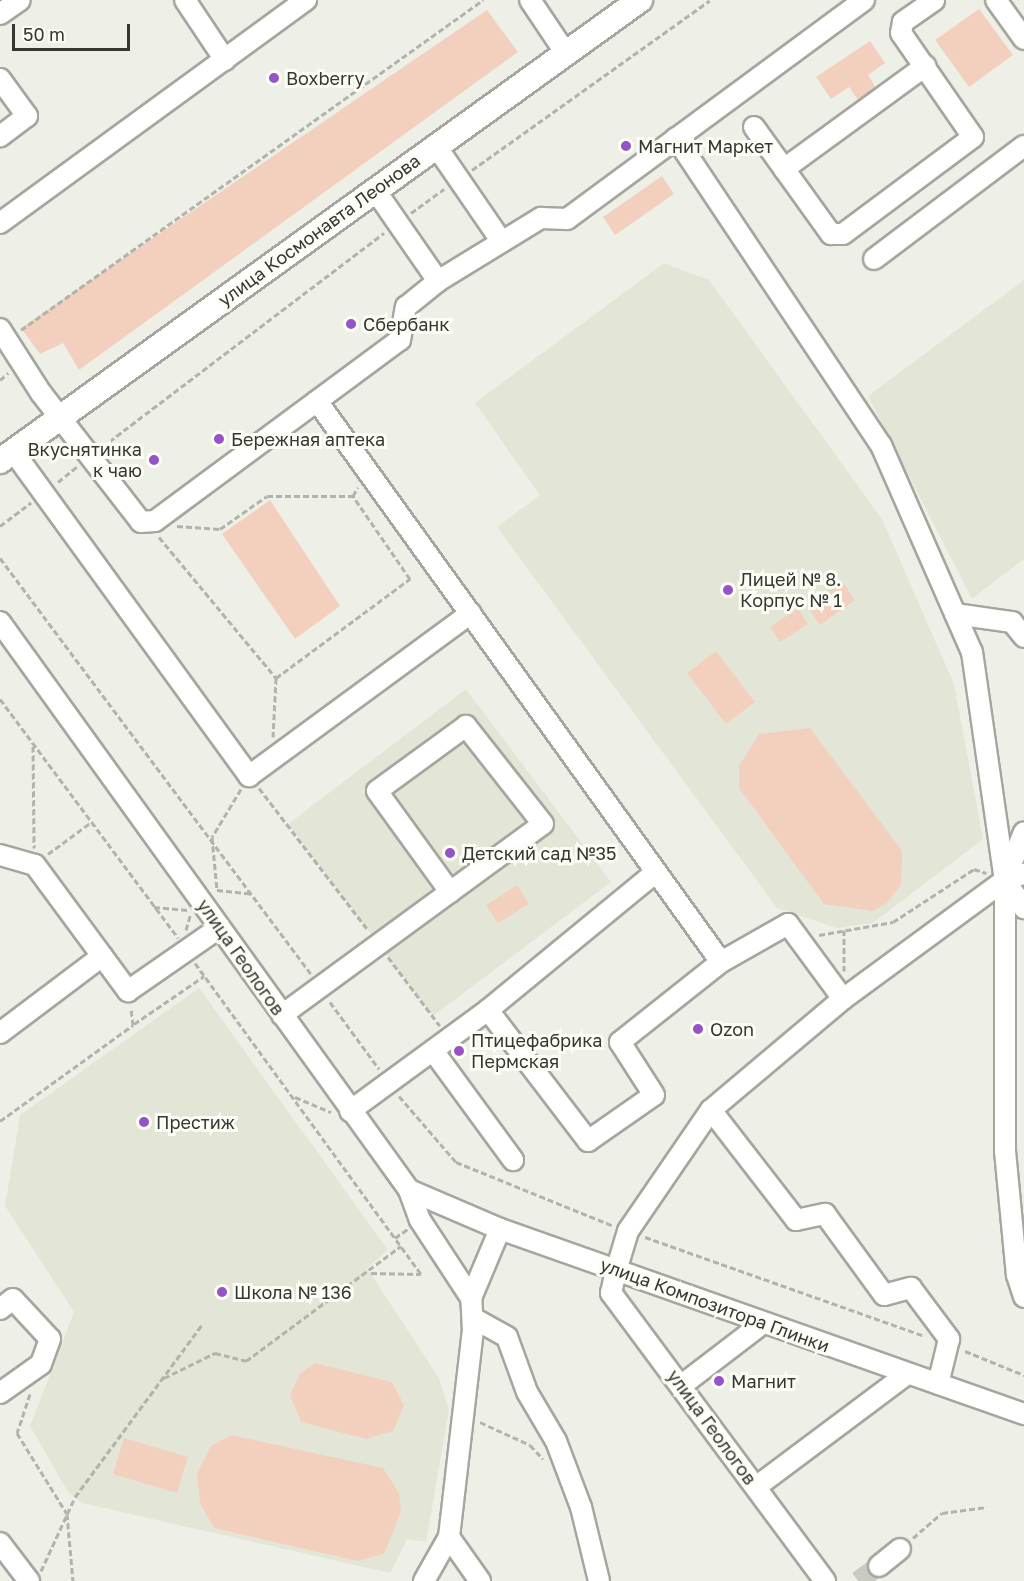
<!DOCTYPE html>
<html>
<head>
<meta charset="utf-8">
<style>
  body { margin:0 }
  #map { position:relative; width:1024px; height:1581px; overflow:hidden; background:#eef0e7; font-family:"Golos Text",sans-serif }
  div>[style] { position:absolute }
  .built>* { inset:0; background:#e3e6d6 }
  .green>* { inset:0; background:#f3d0be }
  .minor-tunnel>* { height:20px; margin-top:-10px; transform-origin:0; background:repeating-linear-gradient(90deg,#c9cbc3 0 20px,transparent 0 30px) }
  .path>* { height:3px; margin-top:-1.5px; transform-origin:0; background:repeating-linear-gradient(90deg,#b2b3ac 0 6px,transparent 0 9px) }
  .roads { filter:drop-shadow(2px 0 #a5a79e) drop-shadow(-2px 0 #a5a79e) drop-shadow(0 2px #a5a79e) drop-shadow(0 -2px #a5a79e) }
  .minor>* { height:20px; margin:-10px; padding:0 10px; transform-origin:10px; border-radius:10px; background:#fff }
  .major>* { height:24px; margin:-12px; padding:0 12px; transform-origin:12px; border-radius:12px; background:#fff }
  .dots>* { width:16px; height:16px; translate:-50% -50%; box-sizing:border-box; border:3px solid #fcfef5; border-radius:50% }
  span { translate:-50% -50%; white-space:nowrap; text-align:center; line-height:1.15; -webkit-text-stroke:6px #fcfef5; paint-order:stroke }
  .poi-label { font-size:18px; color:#363633 }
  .left { translate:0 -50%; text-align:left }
  .right { translate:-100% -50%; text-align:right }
  .street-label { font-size:18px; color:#363633 }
  .scale { position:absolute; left:12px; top:24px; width:118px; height:27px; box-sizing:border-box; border:3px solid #363633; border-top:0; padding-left:8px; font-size:18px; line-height:21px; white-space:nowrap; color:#363633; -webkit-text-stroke:4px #fcfef5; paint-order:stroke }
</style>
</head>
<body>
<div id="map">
  <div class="built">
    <div style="clip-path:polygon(664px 263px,709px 280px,882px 519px,954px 684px,983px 839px,873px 923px,837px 928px,777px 908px,497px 527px,540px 495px,475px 403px)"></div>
    <div style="clip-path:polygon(1024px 280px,1024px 559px,972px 599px,868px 396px)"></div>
    <div style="clip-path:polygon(466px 689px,611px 882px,433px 1016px,288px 824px)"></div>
    <div style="clip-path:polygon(199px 988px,388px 1250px,367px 1268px,439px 1378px,449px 1410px,426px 1542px,407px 1539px,390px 1573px,82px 1503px,68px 1492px,30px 1426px,74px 1312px,5px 1206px,20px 1115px)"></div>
  </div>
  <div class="green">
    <div style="clip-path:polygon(979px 9px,1013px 55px,969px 87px,935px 40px)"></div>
    <div style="clip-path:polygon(487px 10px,518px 52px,79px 370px,63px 343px,40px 354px,21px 328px)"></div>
    <div style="clip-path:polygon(870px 41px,885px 63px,868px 75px,878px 91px,860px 103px,849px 87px,831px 99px,816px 77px)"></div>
    <div style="clip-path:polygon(662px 176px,674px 194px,615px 235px,603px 217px)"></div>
    <div style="clip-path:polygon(270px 500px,340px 606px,295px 639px,222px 534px)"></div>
    <div style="clip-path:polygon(842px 581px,855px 600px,820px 625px,807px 606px)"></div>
    <div style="clip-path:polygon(798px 608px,808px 624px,780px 642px,770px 627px)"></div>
    <div style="clip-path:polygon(716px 651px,755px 702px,726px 724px,687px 673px)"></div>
    <div style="clip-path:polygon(810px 728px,902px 851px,901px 884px,887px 903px,872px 911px,824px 904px,739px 788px,739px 766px,759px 734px)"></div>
    <div style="clip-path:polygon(517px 885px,529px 904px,498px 923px,486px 905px)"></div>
    <div style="clip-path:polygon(315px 1363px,392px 1382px,404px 1405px,393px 1431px,366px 1439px,301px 1422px,290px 1395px,300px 1374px)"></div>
    <div style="clip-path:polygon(231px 1435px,383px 1468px,399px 1493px,401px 1511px,384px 1554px,357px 1561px,214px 1528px,200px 1503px,197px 1474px,211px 1446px)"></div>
    <div style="clip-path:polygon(124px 1438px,188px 1457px,177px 1493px,113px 1474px)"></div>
  </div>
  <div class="minor-tunnel">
    <div style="left:858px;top:1581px;width:26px;rotate:-36deg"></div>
  </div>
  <div class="path">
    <div style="left:472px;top:170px;width:292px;rotate:-35.5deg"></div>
    <div style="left:411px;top:213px;width:41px;rotate:-36deg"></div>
    <div style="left:21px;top:330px;width:568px;rotate:-35.54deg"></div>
    <div style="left:0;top:380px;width:11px;rotate:-41deg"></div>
    <div style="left:102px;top:447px;width:354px;rotate:-37.2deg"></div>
    <div style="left:58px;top:482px;width:26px;rotate:-39deg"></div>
    <div style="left:0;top:526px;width:39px;rotate:-37deg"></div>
    <div style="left:177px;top:526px;width:43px;rotate:4deg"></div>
    <div style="left:220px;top:529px;width:57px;rotate:-35.1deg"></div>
    <div style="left:267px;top:496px;width:86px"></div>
    <div style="left:159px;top:537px;width:183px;rotate:50.3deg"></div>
    <div style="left:276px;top:678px;width:59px;rotate:92.9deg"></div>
    <div style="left:0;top:558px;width:519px;rotate:53.22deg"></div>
    <div style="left:276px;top:678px;width:167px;rotate:-36.5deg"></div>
    <div style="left:410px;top:579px;width:101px;rotate:-124.5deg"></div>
    <div style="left:353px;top:496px;width:10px;rotate:-61deg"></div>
    <div style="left:0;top:699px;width:298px;rotate:53.3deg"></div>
    <div style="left:33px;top:746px;width:102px;rotate:89.4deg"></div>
    <div style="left:259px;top:788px;width:179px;rotate:52.5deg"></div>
    <div style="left:241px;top:789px;width:56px;rotate:121.1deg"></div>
    <div style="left:212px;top:837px;width:53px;rotate:84.6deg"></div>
    <div style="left:217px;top:890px;width:36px;rotate:6deg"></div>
    <div style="left:48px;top:854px;width:52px;rotate:-36.4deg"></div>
    <div style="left:154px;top:907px;width:34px;rotate:5deg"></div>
    <div style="left:186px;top:930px;width:15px;rotate:-74deg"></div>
    <div style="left:819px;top:935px;width:75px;rotate:-10deg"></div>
    <div style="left:893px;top:922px;width:97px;rotate:-33.2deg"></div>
    <div style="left:974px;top:869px;width:13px;rotate:18deg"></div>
    <div style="left:388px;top:957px;width:86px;rotate:53deg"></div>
    <div style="left:195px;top:963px;width:384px;rotate:54deg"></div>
    <div style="left:844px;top:971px;width:41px;rotate:-90deg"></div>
    <div style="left:330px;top:1002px;width:83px;rotate:53.8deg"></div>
    <div style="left:134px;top:1024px;width:85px;rotate:-34.4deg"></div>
    <div style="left:399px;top:1096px;width:87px;rotate:49.2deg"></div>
    <div style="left:456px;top:1162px;width:170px;rotate:22.1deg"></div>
    <div style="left:295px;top:1097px;width:39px;rotate:23deg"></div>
    <div style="left:0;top:1121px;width:164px;rotate:-35.8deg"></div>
    <div style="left:133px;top:1025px;width:17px;rotate:-97deg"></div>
    <div style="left:645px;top:1237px;width:297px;rotate:19.5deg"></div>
    <div style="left:395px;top:1238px;width:16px;rotate:-35deg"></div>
    <div style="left:371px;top:1273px;width:50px;rotate:1.1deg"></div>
    <div style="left:965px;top:1351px;width:64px;rotate:22.1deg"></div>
    <div style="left:164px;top:1378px;width:57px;rotate:-26.1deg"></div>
    <div style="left:215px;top:1353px;width:32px;rotate:14deg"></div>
    <div style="left:246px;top:1361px;width:193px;rotate:-36.6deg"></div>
    <div style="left:30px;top:1394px;width:41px;rotate:108.4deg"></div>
    <div style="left:17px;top:1433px;width:95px;rotate:58.3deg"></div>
    <div style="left:67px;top:1514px;width:67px;rotate:84.9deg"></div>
    <div style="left:480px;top:1422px;width:55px;rotate:24.7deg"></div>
    <div style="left:530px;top:1445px;width:19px;rotate:47deg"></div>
    <div style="left:913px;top:1538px;width:38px;rotate:-41deg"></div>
    <div style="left:942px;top:1513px;width:45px;rotate:-7.6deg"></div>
    <div style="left:41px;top:1571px;width:81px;rotate:-65.3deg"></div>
    <div style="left:75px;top:1497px;width:214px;rotate:-53.6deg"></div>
  </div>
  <div class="roads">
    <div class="minor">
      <div style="left:185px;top:0;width:72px;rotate:56.3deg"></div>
      <div style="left:530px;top:0;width:63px;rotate:56.1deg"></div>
      <div style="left:996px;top:0;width:48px;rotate:54.3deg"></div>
      <div style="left:0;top:14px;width:24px;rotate:-35deg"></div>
      <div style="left:0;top:79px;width:46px;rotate:53.9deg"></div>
      <div style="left:27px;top:116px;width:34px;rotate:143deg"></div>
      <div style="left:754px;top:127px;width:132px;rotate:54.3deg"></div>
      <div style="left:831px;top:234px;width:12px"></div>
      <div style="left:843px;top:234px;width:162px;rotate:-36.7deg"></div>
      <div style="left:973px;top:137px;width:126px;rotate:-124.7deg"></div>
      <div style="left:901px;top:33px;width:11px;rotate:-80deg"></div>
      <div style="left:903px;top:22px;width:38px;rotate:-35deg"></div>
      <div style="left:676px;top:138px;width:369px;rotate:56.3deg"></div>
      <div style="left:881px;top:445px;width:226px;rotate:66.3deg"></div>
      <div style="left:972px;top:652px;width:230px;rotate:81.8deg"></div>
      <div style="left:1005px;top:880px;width:271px;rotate:90deg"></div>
      <div style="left:1005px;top:1151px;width:125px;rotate:84.5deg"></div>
      <div style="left:1017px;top:1275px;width:23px;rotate:72deg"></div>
      <div style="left:436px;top:146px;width:116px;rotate:55.5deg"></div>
      <div style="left:784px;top:169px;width:175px;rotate:-36.1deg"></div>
      <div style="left:375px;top:190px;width:111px;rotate:55.3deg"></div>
      <div style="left:0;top:223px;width:379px;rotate:-36.1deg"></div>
      <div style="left:874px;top:259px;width:188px;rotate:-37deg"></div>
      <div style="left:0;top:329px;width:76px;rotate:57.4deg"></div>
      <div style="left:41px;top:393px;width:163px;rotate:52.2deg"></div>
      <div style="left:141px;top:522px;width:14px;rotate:-4deg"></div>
      <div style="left:155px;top:521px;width:305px;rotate:-36.5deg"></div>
      <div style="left:400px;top:340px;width:34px;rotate:-80deg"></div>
      <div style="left:406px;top:307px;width:41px;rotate:-39.1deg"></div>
      <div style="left:438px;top:281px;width:121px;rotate:-31.5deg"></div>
      <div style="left:541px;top:218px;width:26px;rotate:2deg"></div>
      <div style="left:567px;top:219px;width:369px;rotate:-36.4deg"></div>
      <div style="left:317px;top:401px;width:691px;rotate:54.24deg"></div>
      <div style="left:13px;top:451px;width:402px;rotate:54deg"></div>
      <div style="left:249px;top:776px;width:275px;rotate:-36.3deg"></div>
      <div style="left:955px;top:614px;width:58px;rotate:8deg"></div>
      <div style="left:1012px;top:622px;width:19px;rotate:51deg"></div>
      <div style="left:0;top:622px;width:700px;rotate:54.24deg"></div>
      <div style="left:409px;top:1190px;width:32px;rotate:70deg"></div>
      <div style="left:420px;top:1220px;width:93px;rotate:56.8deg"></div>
      <div style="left:0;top:855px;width:36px;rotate:16deg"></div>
      <div style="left:35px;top:865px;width:157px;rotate:53.6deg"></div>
      <div style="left:128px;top:991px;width:111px;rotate:-34.7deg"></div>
      <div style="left:1006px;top:877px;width:48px;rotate:-68.2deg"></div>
      <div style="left:1005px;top:880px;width:34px;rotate:56deg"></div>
      <div style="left:488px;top:1010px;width:217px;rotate:-39.4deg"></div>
      <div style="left:282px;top:1015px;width:323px;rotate:-36.2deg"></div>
      <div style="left:543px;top:824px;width:125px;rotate:-128.2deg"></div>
      <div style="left:466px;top:726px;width:110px;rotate:143.9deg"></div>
      <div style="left:377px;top:791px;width:125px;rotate:54.1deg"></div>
      <div style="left:0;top:1033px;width:128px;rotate:-37deg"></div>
      <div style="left:434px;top:1052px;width:134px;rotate:53.8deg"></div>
      <div style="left:711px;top:1110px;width:139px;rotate:52.3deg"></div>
      <div style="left:796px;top:1220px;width:30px;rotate:-12deg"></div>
      <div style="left:825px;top:1214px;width:100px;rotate:53.9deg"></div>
      <div style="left:884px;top:1295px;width:28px;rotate:-15deg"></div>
      <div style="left:911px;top:1288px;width:64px;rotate:53.3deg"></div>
      <div style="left:949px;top:1339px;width:46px;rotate:103.7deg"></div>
      <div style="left:350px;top:1111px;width:171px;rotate:-36.2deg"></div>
      <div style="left:488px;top:1010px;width:165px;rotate:52.6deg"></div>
      <div style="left:588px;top:1141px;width:80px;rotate:-34.9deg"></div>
      <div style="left:654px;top:1095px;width:63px;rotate:-122.7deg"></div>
      <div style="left:620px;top:1042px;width:129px;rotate:-38.4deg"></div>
      <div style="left:721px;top:962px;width:77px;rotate:-29.6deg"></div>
      <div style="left:788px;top:924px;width:93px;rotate:53.7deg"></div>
      <div style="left:409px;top:1190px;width:99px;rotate:23.2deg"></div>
      <div style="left:500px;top:1229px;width:556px;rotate:19.45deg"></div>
      <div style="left:0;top:1309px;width:16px;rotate:-38deg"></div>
      <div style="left:13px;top:1299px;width:54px;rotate:47.2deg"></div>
      <div style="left:50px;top:1339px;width:27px;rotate:110deg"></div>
      <div style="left:41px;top:1364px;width:50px;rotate:144.7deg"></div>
      <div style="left:473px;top:1318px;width:39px;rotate:29deg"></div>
      <div style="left:507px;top:1337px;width:59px;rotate:70deg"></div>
      <div style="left:527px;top:1392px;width:57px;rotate:59.4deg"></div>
      <div style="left:556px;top:1441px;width:71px;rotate:69.3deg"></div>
      <div style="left:581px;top:1507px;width:76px;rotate:76.3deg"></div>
      <div style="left:682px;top:1385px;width:102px;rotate:-37.4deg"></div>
      <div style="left:756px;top:1487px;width:189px;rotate:-36.8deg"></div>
      <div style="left:449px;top:1537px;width:54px;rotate:54.8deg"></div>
      <div style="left:0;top:1543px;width:48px;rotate:52.7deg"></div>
      <div style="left:879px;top:1566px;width:27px;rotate:-39deg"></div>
      <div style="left:424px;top:1581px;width:51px;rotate:-60.4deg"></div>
      <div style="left:449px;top:1537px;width:207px;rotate:-83.4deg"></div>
      <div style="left:473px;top:1331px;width:33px;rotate:-93deg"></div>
      <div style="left:471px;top:1298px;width:75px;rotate:-67.2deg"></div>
      <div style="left:825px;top:1581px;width:359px;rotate:-126.6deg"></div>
      <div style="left:611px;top:1293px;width:23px;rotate:-77deg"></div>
      <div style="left:616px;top:1271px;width:42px;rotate:-73.3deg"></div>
      <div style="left:628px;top:1231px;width:147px;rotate:-55.6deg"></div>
      <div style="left:711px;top:1110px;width:172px;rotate:-40.1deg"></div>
      <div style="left:843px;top:999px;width:201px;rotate:-36.3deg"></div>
      <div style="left:1005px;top:880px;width:20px;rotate:-18deg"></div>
    </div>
    <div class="major">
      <div style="left:0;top:461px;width:789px;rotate:-35.77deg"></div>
    </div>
  </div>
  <div class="dots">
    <div style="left:274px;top:78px;background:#9653c8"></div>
    <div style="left:626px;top:146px;background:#9653c8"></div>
    <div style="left:351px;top:324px;background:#9653c8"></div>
    <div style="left:219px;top:439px;background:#9653c8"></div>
    <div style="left:154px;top:460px;background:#9653c8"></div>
    <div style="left:728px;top:590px;background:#9653c8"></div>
    <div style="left:450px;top:853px;background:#9653c8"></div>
    <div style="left:698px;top:1029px;background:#9653c8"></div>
    <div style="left:459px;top:1051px;background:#9653c8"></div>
    <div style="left:144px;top:1122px;background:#9653c8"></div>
    <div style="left:222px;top:1292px;background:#9653c8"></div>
    <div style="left:719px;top:1381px;background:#9653c8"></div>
  </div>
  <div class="poi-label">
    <span class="left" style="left:286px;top:78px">Boxberry</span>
    <span class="left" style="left:638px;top:146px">Магнит Маркет</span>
    <span class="left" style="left:363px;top:324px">Сбербанк</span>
    <span class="left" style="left:231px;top:439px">Бережная аптека</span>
    <span class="right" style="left:142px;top:460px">Вкуснятинка<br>к чаю</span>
    <span class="left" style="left:740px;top:590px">Лицей № 8.<br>Корпус № 1</span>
    <span class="left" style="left:462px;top:853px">Детский сад №35</span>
    <span class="left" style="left:710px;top:1029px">Ozon</span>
    <span class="left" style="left:471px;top:1051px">Птицефабрика<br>Пермская</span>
    <span class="left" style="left:156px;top:1122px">Престиж</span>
    <span class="left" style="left:234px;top:1292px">Школа № 136</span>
    <span class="left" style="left:731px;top:1381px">Магнит</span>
  </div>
  <div class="street-label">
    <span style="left:319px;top:230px;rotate:-36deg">улица Космонавта Леонова</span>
    <span style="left:241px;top:957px;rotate:55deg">улица Геологов</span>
    <span style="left:715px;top:1305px;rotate:20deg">улица Композитора Глинки</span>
    <span style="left:712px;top:1427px;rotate:54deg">улица Геологов</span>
  </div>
  <div class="scale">50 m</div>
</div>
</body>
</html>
